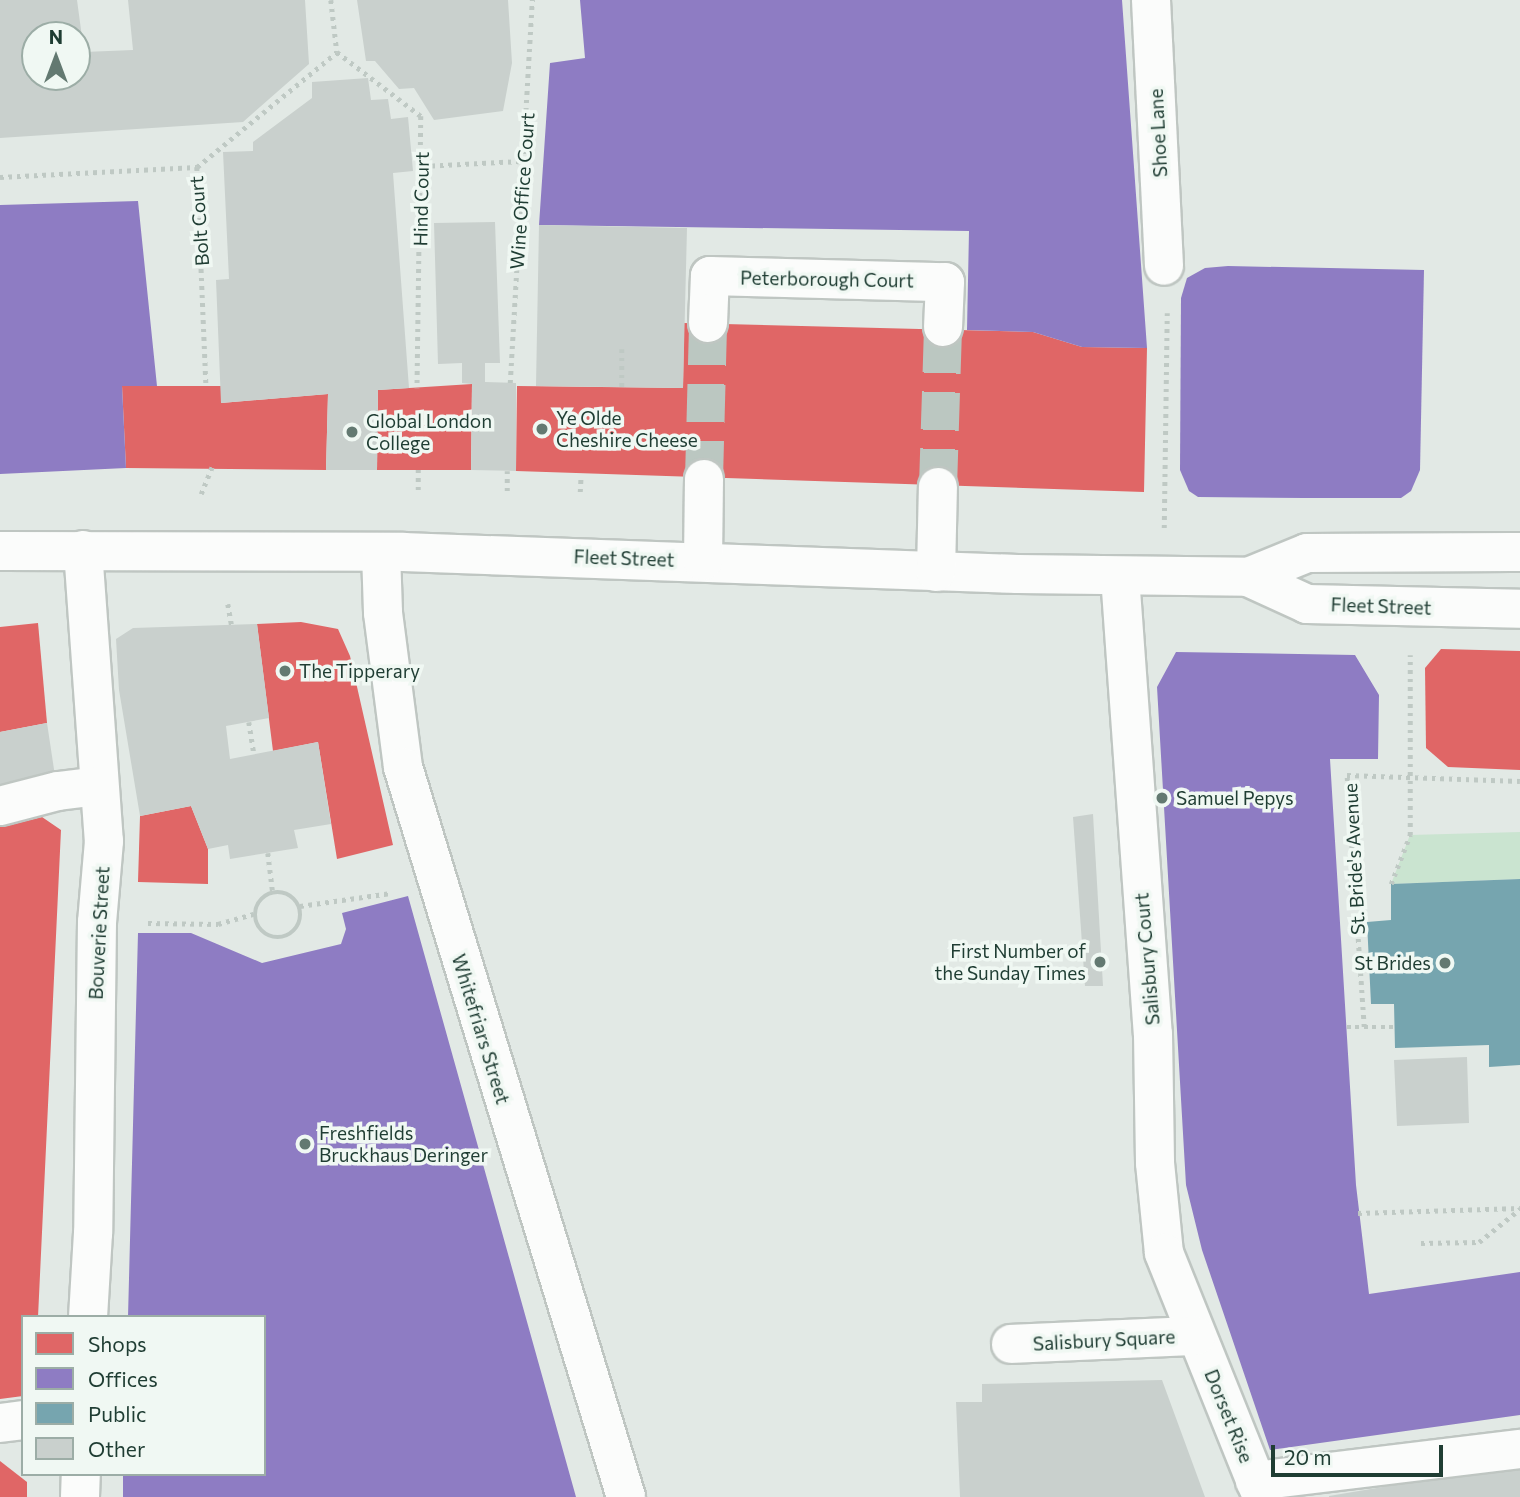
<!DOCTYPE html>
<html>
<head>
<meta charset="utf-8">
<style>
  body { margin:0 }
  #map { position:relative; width:1520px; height:1497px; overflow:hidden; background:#e2e9e5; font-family:Commissioner,sans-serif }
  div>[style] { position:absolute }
  .green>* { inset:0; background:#cae4d0 }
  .shops>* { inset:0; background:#e06666 }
  .offices>* { inset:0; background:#8e7cc3 }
  .public>* { inset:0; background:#76a5af }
  .building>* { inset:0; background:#c9d0cd }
  .minor-tunnel>* { height:38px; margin-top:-19px; transform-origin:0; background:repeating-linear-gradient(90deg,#bbc7c1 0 38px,transparent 0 57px) }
  .path>* { height:4.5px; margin-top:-2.25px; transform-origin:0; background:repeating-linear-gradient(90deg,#bfc9c4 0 3.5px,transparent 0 8.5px) }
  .path>.ring { margin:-2.25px; padding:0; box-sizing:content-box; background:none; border:4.5px solid #bfc9c4; border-radius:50% }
  .roads { filter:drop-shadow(2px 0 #bfc6c2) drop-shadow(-2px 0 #bfc6c2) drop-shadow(0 2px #bfc6c2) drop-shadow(0 -2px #bfc6c2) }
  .minor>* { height:38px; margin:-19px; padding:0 19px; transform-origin:19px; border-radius:19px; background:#fbfcfb }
  .dots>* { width:19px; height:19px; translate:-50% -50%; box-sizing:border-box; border:4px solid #f0f8f3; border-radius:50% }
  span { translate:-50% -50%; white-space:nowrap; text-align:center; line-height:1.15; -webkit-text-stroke:7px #f0f8f3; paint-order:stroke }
  .street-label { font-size:19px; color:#1f3d33 }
  .poi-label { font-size:19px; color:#1f3d33 }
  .left { translate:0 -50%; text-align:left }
  .right { translate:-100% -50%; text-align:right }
  .legend { position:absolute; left:21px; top:1315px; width:245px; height:161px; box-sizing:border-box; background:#f0f8f3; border:2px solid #9cada6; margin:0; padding:9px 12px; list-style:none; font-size:21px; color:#1f3d33 }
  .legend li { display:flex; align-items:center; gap:14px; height:35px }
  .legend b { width:35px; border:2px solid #9cada6 }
  .north { position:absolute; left:21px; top:21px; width:70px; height:70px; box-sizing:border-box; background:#f0f8f3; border:2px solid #9cada6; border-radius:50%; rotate:0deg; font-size:19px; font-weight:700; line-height:28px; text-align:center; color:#1f3d33 }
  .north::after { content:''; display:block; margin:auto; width:24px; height:32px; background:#637971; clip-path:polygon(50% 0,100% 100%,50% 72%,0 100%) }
  .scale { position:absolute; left:1271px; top:1445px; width:172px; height:32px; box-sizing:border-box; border:4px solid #1f3d33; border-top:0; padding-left:9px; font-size:21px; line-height:24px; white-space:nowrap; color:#1f3d33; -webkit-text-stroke:5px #f0f8f3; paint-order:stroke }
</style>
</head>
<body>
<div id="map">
  <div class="green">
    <div style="clip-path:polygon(1520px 832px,1520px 879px,1391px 884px,1410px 835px)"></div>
  </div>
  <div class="shops">
    <div style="clip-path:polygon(684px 323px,1033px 332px,1082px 347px,1147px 348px,1144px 492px,516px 471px,517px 386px,683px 388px)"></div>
    <div style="clip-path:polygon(472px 384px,471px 470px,377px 470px,378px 390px)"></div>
    <div style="clip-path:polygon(122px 386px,221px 386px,221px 403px,328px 394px,326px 470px,126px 468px)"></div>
    <div style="clip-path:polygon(301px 622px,338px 629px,350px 656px,393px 845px,337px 859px,318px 742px,273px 751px,257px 624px)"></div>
    <div style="clip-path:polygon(38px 623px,47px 723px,0 732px,0 627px)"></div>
    <div style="clip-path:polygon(1441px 649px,1520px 651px,1520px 770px,1448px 767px,1426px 748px,1425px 668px)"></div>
    <div style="clip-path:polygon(191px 806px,208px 849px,208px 884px,138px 882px,140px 816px)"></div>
    <div style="clip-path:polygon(42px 817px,61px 830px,38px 1317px,23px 1317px,23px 1396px,0 1399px,0 827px)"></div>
    <div style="clip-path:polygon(0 1461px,27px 1482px,27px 1497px,0 1497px)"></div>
  </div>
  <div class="offices">
    <div style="clip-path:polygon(580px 0,1122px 0,1147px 348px,1082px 347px,1033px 332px,967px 330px,969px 231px,539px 225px,550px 63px,585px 58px)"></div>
    <div style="clip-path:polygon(138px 201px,157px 386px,122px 386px,126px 468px,0 474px,0 205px)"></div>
    <div style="clip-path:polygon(1228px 266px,1424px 270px,1420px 470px,1411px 491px,1401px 498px,1304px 498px,1198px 497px,1189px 491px,1180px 470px,1181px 298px,1187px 278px,1205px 268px)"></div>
    <div style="clip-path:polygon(1176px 652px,1355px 655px,1379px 695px,1378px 759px,1330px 759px,1356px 1185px,1369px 1294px,1520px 1272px,1520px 1415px,1270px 1450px,1202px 1250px,1186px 1185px,1157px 687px)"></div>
    <div style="clip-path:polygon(408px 896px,576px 1497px,123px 1497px,123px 1474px,264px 1474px,264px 1317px,128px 1317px,138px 933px,191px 933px,262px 963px,341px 944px,346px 929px,342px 913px)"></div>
  </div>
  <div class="public">
    <div style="clip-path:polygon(1520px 879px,1520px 1065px,1489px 1067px,1489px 1045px,1395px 1048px,1394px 1004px,1371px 1004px,1367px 922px,1391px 920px,1391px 884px)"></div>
  </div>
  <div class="building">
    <div style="clip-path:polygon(evenodd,0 0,77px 0,84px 52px,133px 50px,128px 0,305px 0,309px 64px,243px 122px,0 138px,0 0,35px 35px,77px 35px,77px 77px,35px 77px,35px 35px)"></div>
    <div style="clip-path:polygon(357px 0,508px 0,512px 63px,503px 111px,434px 120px,414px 88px,399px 89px,375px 61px,366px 61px)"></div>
    <div style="clip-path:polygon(368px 78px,371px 100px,388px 99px,391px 119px,408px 117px,413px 171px,393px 173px,409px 388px,378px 390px,377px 470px,326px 470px,328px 394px,221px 403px,216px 280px,229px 279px,223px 152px,253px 151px,253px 142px,312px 98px,312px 82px)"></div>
    <div style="clip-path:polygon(495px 222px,500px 363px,485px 363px,485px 382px,516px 383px,516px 471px,471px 470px,472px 384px,462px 383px,462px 363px,438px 364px,434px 223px)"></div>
    <div style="clip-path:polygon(539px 225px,687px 228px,683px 388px,536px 386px)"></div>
    <div style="clip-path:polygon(257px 624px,269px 718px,226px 726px,230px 759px,318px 742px,331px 824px,294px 830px,298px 848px,230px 859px,228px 845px,208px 849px,191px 806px,140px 816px,119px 690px,116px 639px,133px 628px)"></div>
    <div style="clip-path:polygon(47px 723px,55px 776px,0 790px,0 732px)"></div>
    <div style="clip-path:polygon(1093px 814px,1103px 986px,1085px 986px,1073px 817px)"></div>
    <div style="clip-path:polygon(1467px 1057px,1469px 1123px,1397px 1126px,1394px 1060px)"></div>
    <div style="clip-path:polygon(1162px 1380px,1205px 1497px,960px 1497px,956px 1402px,982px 1402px,982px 1384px)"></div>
    <div style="clip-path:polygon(1520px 1464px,1520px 1497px,1329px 1497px,1329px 1496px)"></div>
  </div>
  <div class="minor-tunnel">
    <div style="left:704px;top:479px;width:156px;rotate:-88.5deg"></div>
    <div style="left:938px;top:487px;width:160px;rotate:-88.2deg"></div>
  </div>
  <div class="path">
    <div style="left:331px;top:0;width:52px;rotate:83.4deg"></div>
    <div style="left:337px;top:52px;width:106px;rotate:37.3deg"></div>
    <div style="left:421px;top:116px;width:272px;rotate:90.8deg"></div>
    <div style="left:423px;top:166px;width:100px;rotate:-2.9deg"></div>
    <div style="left:197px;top:167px;width:181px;rotate:-39.4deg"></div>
    <div style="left:0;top:177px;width:197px;rotate:-2.9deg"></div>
    <div style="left:197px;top:167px;width:219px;rotate:87.6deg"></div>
    <div style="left:622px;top:349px;width:39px;rotate:90deg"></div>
    <div style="left:510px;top:383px;width:384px;rotate:-86.7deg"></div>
    <div style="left:418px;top:490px;width:22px;rotate:-90deg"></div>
    <div style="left:507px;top:491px;width:20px;rotate:-90deg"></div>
    <div style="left:580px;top:492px;width:17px;rotate:-87deg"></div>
    <div style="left:201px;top:494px;width:29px;rotate:-68deg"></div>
    <div style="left:1164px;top:528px;width:215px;rotate:-89.2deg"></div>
    <div style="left:228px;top:604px;width:22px;rotate:80deg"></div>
    <div style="left:249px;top:722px;width:33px;rotate:81deg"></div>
    <div style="left:268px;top:853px;width:39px;rotate:83deg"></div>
    <div style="left:1391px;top:884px;width:53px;rotate:-68.8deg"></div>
    <div style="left:1410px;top:835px;width:180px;rotate:-90deg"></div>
    <div class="ring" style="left:255px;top:892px;width:41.5px;height:41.5px"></div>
    <div style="left:300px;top:906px;width:92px;rotate:-8.1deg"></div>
    <div style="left:148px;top:923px;width:70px;rotate:0.8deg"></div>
    <div style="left:218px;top:924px;width:37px;rotate:-16deg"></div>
    <div style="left:1347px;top:1027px;width:17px"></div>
    <div style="left:1364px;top:1027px;width:253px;rotate:-93.9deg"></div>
    <div style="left:1347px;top:775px;width:173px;rotate:2deg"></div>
    <div style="left:1364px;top:1027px;width:30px"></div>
    <div style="left:1358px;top:1213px;width:162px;rotate:-1.8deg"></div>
    <div style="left:1421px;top:1243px;width:58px;rotate:-1deg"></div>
    <div style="left:1479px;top:1242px;width:53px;rotate:-38.8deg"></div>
  </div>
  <div class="roads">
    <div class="minor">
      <div style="left:1151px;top:0;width:266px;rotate:87.2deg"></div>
      <div style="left:708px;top:323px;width:47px;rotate:-87.6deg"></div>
      <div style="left:710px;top:276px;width:235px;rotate:1.5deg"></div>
      <div style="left:945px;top:282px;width:45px;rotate:92.5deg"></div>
      <div style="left:83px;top:550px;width:292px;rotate:85.9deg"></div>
      <div style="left:104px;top:841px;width:81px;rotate:94.9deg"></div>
      <div style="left:97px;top:922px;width:311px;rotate:90.7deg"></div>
      <div style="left:93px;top:1233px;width:84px;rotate:93.4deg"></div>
      <div style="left:0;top:551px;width:403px;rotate:0.1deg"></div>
      <div style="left:403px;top:552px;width:615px;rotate:2.05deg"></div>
      <div style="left:1018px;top:574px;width:230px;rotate:0.7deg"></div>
      <div style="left:1248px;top:577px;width:64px;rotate:-22.1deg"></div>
      <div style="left:1307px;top:553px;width:213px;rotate:-0.3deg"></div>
      <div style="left:381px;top:552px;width:61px;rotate:88.1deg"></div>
      <div style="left:383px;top:613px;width:155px;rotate:82.6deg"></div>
      <div style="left:403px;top:767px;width:763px;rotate:73.01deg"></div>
      <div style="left:703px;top:561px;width:82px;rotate:-89.3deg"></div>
      <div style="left:936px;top:572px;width:85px;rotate:-88.7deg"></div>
      <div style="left:1120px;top:576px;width:459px;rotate:85.9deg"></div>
      <div style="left:1153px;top:1034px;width:129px;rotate:89.1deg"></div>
      <div style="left:1155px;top:1163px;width:90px;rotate:84.3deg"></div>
      <div style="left:1164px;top:1253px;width:263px;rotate:68.1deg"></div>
      <div style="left:1248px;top:577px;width:65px;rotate:24.6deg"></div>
      <div style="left:1307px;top:604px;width:213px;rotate:1.3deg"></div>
      <div style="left:0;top:806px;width:60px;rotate:-14.5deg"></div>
      <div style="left:58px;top:791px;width:41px;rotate:-7deg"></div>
      <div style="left:1011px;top:1344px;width:185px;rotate:-2.5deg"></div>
      <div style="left:0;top:1423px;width:23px;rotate:-7deg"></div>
      <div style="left:1255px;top:1481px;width:267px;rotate:-6.9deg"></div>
      <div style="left:80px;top:1497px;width:23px;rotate:-88deg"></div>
    </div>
  </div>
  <div class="dots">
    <div style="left:542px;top:429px;background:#637971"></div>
    <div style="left:352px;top:432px;background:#637971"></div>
    <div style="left:285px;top:671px;background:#637971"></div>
    <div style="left:1162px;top:798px;background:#637971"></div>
    <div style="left:1100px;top:962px;background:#637971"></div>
    <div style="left:1445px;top:963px;background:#637971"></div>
    <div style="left:305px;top:1144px;background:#637971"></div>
  </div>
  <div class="street-label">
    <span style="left:1158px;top:133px;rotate:-93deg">Shoe Lane</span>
    <span style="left:522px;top:191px;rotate:-86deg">Wine Office Court</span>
    <span style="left:421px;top:199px;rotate:-89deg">Hind Court</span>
    <span style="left:199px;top:221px;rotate:-94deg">Bolt Court</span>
    <span style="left:827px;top:279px;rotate:1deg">Peterborough Court</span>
    <span style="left:624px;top:558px;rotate:2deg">Fleet Street</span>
    <span style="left:1381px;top:606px;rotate:2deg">Fleet Street</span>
    <span style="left:1354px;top:859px;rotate:-93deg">St. Bride's Avenue</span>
    <span style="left:99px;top:933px;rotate:-87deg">Bouverie Street</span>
    <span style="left:1147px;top:959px;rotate:-95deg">Salisbury Court</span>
    <span style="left:481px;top:1029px;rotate:73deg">Whitefriars Street</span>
    <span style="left:1104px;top:1340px;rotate:-3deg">Salisbury Square</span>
    <span style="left:1229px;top:1416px;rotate:68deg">Dorset Rise</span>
  </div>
  <div class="poi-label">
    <span class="left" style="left:556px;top:429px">Ye Olde<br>Cheshire Cheese</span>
    <span class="left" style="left:366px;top:432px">Global London<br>College</span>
    <span class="left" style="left:299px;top:671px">The Tipperary</span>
    <span class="left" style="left:1176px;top:798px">Samuel Pepys</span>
    <span class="right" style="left:1086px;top:962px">First Number of<br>the Sunday Times</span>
    <span class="right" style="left:1431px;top:963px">St Brides</span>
    <span class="left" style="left:319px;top:1144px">Freshfields<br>Bruckhaus Deringer</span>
  </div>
  <ul class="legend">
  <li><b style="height:19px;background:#e06666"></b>Shops</li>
  <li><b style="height:19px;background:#8e7cc3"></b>Offices</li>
  <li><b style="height:19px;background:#76a5af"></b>Public</li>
  <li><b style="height:19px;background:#c9d0cd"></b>Other</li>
  </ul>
  <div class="north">N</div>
  <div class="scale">20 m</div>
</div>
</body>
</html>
